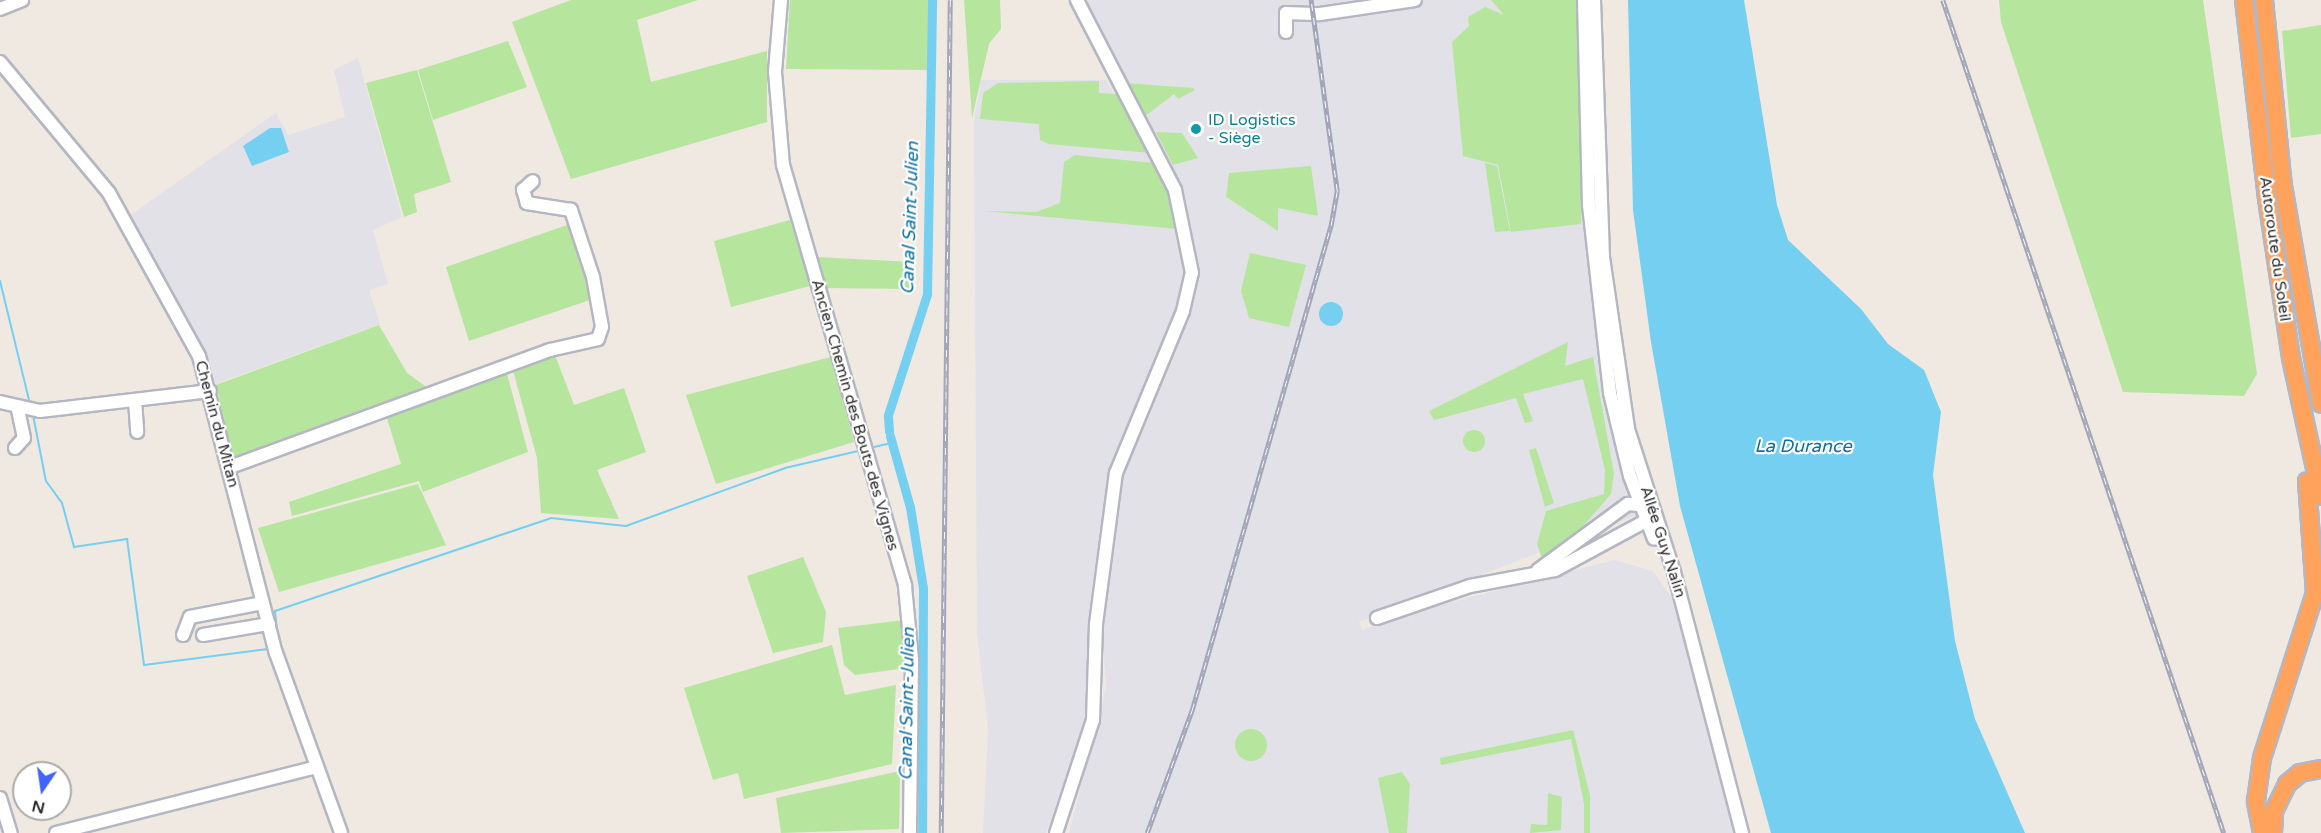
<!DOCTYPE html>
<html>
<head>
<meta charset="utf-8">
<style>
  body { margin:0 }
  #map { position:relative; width:2321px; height:833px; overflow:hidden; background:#efe9e1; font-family:"Varela Round",sans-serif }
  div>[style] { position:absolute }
  .industrial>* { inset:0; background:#e3e1e8 }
  .green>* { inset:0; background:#b6e59e }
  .round { border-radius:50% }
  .water>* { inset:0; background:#75cff0 }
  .stream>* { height:2px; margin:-1px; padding:0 1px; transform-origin:1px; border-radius:1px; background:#75cff0 }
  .canal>* { height:9px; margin:-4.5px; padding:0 4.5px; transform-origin:4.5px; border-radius:4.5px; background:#75cff0 }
  .roads { filter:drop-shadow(2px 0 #b4b7c1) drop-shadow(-2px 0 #b4b7c1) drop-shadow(0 2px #b4b7c1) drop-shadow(0 -2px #b4b7c1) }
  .minor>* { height:12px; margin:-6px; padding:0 6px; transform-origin:6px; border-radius:6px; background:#fff }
  .highway>* { height:16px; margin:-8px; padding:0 8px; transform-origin:8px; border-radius:8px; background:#ffa35c }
  .rail>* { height:4.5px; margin-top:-2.25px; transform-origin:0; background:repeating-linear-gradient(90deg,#fff 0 7px,#a3a6b8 0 14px); box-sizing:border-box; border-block:2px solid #a3a6b8 }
  .dots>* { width:16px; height:16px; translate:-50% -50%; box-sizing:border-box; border:3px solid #fff; border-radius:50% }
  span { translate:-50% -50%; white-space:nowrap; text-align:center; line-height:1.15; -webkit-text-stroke:4.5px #fff; paint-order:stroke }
  .culture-label { font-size:16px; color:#0d838f }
  .left { translate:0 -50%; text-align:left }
  .street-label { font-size:16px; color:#2e2e2e }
  .water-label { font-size:18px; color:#0d6fa3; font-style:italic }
  .north { position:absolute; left:12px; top:761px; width:60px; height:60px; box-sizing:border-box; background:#fff; border:2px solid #ababab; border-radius:50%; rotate:193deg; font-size:16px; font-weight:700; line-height:24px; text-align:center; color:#2e2e2e }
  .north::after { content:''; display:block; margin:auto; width:21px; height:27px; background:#4264fb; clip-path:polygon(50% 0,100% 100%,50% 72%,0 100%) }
</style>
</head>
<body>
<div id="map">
  <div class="industrial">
    <div style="clip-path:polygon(1083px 0,1587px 0,1599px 334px,1607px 414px,1640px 514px,1359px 622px,1362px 630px,1406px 614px,1614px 560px,1653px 571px,1676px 604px,1735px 833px,1069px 833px,1106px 688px,1102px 629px,1118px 484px,1192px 305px,1196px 272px,1191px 232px,1150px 133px)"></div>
    <div style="clip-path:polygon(358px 58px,402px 217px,373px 230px,388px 284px,369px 290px,380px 324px,216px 384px,188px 320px,129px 216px,276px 113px,288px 135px,345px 117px,334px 70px)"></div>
    <div style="clip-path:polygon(981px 80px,1106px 80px,1168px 185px,1187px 280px,1106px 494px,1086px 720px,1046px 833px,983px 833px,988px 729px,977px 633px,974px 121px)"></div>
  </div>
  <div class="green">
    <div style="clip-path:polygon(571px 0,698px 0,637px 20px,651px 82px,767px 51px,767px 122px,571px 179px,512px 22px)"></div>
    <div style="clip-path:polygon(790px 0,929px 0,928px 70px,786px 69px)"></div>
    <div style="clip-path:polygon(964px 0,1000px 0,1001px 29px,989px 44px,972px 118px)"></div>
    <div style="clip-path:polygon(1491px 0,1577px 0,1580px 7px,1581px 224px,1511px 232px,1498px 165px,1463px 156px,1452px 42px,1469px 26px,1468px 17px,1485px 7px,1504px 15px)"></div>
    <div style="clip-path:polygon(1999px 0,2203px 0,2257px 374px,2244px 396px,2123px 392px,2001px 22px)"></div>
    <div style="clip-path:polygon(2321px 25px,2321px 134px,2291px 138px,2282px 31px)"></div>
    <div style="clip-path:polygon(508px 41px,527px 87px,433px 120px,418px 70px)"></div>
    <div style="clip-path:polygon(417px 70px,451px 182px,414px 194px,417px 212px,404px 217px,366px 83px)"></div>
    <div style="clip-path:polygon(1099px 81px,1099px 93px,1116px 94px,1151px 153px,1048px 144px,1040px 140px,1039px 124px,980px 119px,983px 93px,998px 83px)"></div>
    <div style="clip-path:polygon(1126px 83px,1193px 88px,1195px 90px,1178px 99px,1174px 94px,1144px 117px)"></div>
    <div style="clip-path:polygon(1156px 132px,1182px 133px,1198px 158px,1173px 165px)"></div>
    <div style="clip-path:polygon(1075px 155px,1154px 163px,1167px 186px,1178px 229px,984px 211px,1036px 212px,1060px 203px,1064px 162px)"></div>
    <div style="clip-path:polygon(1485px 163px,1497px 166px,1510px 231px,1495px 232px)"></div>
    <div style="clip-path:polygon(1311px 166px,1318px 216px,1278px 208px,1278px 231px,1226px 197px,1229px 173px)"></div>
    <div style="clip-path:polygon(790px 220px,810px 286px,731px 307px,714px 241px)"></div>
    <div style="clip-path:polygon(573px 223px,590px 300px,469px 341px,446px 267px)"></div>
    <div style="clip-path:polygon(1250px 253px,1306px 265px,1289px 327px,1249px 318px,1241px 291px)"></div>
    <div style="clip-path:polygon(817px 257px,912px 262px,912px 289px,824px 288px)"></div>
    <div style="clip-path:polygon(379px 325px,407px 373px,432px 391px,234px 463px,216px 385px)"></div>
    <div style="clip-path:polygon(1568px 342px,1565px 366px,1593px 357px,1614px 474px,1611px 494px,1561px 552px,1542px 559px,1537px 544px,1546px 511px,1604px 494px,1605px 470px,1583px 379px,1523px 394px,1533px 421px,1525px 423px,1516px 398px,1434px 420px,1429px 411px)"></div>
    <div style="clip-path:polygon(555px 355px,574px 405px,624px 388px,646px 452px,597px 470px,619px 519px,541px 513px,537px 458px,512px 367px)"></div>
    <div style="clip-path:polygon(831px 357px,854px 442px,716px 484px,686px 395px)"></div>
    <div style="clip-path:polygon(506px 370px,528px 452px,423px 492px,419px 481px,292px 516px,289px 502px,401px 464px,386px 415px)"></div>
    <div class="round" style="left:1463px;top:430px;width:22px;height:22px"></div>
    <div style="clip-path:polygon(1536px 448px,1554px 503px,1545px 507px,1529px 450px)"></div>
    <div style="clip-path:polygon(418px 484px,446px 545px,279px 592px,258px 528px)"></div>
    <div style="clip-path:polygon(803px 557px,826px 612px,823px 642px,773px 653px,747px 576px)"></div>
    <div style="clip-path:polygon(905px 620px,906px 668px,855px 675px,844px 665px,838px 628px)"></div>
    <div style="clip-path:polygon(832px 645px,845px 695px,896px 685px,892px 764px,744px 799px,738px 773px,713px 780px,684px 688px)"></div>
    <div class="round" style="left:1235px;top:729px;width:32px;height:32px"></div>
    <div style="clip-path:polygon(1573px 730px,1590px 795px,1590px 833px,1584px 833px,1584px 804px,1571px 739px,1441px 765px,1440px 758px)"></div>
    <div style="clip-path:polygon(900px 771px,899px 829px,781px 833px,776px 798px)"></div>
    <div style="clip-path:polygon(1402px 772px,1410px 784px,1407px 833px,1389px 833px,1378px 778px)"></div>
    <div style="clip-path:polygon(1548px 793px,1562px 797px,1561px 830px,1530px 833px,1531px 824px,1547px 825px)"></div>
  </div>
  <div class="water">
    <div style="clip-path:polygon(1628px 0,1744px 0,1777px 205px,1788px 240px,1861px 309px,1888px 344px,1924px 370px,1941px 412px,1933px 475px,1955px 641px,1975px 719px,2025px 833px,1771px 833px,1680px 506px,1651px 342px,1633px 210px)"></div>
    <div style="clip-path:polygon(270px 128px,281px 128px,289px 152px,252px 166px,243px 146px)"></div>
    <div class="round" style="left:1319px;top:302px;width:24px;height:24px"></div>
  </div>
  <div class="stream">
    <div style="left:0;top:281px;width:127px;rotate:76.3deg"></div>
    <div style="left:33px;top:415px;width:67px;rotate:78.9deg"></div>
    <div style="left:46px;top:481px;width:27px;rotate:54deg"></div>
    <div style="left:62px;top:503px;width:46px;rotate:74.7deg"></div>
    <div style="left:74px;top:547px;width:54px;rotate:-8.6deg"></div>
    <div style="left:127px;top:539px;width:127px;rotate:82.3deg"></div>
    <div style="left:144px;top:665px;width:125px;rotate:-7.4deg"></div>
    <div style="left:874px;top:447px;width:18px;rotate:-13deg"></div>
    <div style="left:279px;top:645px;width:34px;rotate:-97deg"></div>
    <div style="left:275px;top:611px;width:291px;rotate:-18.6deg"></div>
    <div style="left:551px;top:518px;width:75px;rotate:6.1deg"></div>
    <div style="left:626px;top:526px;width:169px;rotate:-20deg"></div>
    <div style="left:785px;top:468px;width:75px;rotate:-13.1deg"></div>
  </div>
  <div class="canal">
    <div style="left:889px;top:431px;width:16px;rotate:-94deg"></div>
    <div style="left:888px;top:415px;width:127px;rotate:-72.1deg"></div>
    <div style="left:927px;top:294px;width:294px;rotate:-89deg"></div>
    <div style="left:890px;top:436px;width:74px;rotate:74.3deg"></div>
    <div style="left:910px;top:507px;width:82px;rotate:80.9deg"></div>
    <div style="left:923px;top:588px;width:245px;rotate:90.2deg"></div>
  </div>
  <div class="roads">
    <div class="minor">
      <div style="left:781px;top:0;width:72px;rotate:94.8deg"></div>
      <div style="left:775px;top:72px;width:93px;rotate:85.1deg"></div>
      <div style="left:783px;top:165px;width:438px;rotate:73.8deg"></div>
      <div style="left:905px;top:586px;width:74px;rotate:84.6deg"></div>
      <div style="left:912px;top:660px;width:173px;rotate:90.7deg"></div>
      <div style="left:1584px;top:0;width:205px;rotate:88.6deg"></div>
      <div style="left:1589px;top:205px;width:189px;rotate:83.6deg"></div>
      <div style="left:1610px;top:393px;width:85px;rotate:76.5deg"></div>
      <div style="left:1630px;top:476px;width:67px;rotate:69.1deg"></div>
      <div style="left:1594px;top:0;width:257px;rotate:88deg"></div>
      <div style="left:1603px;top:257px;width:174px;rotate:81.7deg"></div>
      <div style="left:1628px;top:429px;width:150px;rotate:72.2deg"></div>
      <div style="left:1674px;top:572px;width:270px;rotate:75.4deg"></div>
      <div style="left:0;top:9px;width:24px;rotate:-22deg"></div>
      <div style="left:1286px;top:32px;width:19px;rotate:-90deg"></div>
      <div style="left:1286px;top:13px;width:34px;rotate:2deg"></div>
      <div style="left:1320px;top:14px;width:96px;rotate:-8.4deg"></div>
      <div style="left:0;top:62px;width:170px;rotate:50.2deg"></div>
      <div style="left:109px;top:193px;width:186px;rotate:61.1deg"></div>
      <div style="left:199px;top:356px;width:307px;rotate:75.5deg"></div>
      <div style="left:276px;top:653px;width:191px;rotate:70.1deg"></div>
      <div style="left:135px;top:400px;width:32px;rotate:86deg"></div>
      <div style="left:0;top:402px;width:41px;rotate:12.7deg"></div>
      <div style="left:40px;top:411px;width:171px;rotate:-6.7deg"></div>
      <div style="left:15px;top:448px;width:13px;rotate:-48deg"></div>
      <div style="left:24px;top:438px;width:30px;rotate:-102deg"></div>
      <div style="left:230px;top:467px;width:341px;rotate:-20.1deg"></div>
      <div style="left:550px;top:350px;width:49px;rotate:-12.9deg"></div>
      <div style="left:598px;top:339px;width:13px;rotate:-72deg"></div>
      <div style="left:602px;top:327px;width:51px;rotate:-100.2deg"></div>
      <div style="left:593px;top:277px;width:71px;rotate:-108.2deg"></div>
      <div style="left:571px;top:210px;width:45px;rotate:-171deg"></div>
      <div style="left:527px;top:203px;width:14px;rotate:-107deg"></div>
      <div style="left:523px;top:190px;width:13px;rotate:-42deg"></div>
      <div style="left:1538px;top:570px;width:112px;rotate:-36.3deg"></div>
      <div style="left:1628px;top:504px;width:18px;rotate:6deg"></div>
      <div style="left:1377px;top:618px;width:98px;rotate:-19deg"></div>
      <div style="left:1470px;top:586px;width:86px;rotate:-10.7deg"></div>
      <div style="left:1555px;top:570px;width:111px;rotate:-28.4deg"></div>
      <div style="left:183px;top:635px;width:19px;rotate:-69deg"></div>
      <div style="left:190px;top:617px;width:74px;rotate:-10.9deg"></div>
      <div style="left:203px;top:635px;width:67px;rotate:-9.5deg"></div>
      <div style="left:0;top:798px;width:37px;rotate:73deg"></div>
      <div style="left:56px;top:833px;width:269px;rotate:-14.2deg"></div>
      <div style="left:1056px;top:833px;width:119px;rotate:-71.9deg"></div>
      <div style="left:1093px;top:720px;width:96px;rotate:-88.2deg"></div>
      <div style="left:1096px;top:624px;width:152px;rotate:-82.5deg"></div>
      <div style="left:1116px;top:473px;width:175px;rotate:-67.5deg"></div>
      <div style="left:1183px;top:311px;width:39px;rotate:-77deg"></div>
      <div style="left:1192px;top:273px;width:85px;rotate:-101.6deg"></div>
      <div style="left:1175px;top:190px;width:214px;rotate:-117.3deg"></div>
    </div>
    <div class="highway">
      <div style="left:2244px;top:0;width:200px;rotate:83.4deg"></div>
      <div style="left:2267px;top:199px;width:161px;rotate:81.4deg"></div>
      <div style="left:2291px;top:358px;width:141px;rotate:77.7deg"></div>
      <div style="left:2264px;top:0;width:187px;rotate:84.2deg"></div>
      <div style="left:2283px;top:186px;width:221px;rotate:80.1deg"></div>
      <div style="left:2262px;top:833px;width:33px;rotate:-101deg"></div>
      <div style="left:2256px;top:801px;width:43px;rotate:-82.1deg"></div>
      <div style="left:2262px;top:758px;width:173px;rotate:-72.2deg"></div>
      <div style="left:2315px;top:593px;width:112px;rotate:-94.1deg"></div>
      <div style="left:2273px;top:833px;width:22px;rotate:-87deg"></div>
      <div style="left:2274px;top:811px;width:30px;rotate:-64deg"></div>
      <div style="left:2287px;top:784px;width:17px;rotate:-40deg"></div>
      <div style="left:2300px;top:773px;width:21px;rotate:-11deg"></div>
    </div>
  </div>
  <div class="rail">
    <div style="left:1943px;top:0;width:879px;rotate:71.36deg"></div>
    <div style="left:941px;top:833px;width:833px;rotate:-89.38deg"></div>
    <div style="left:1147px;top:833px;width:131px;rotate:-69.9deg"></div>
    <div style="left:1192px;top:710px;width:505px;rotate:-74.01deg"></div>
    <div style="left:1331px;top:225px;width:35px;rotate:-80deg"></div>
    <div style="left:1337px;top:191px;width:193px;rotate:-97.8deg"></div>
  </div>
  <div class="dots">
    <div style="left:1196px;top:129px;background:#0f9aa8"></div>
  </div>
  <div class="culture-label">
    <span class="left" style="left:1208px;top:129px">ID Logistics<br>- Siège</span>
  </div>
  <div class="street-label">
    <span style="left:2275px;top:249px;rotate:82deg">Autoroute du Soleil</span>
    <span style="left:855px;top:415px;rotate:74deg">Ancien Chemin des Bouts des Vignes</span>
    <span style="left:217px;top:424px;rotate:75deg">Chemin du Mitan</span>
    <span style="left:1663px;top:542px;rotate:72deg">Allée Guy Nalin</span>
  </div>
  <div class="water-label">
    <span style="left:910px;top:218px;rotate:-88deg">Canal Saint-Julien</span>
    <span style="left:1803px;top:446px">La Durance</span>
    <span style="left:907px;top:704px;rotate:-89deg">Canal Saint-Julien</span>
  </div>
  <div class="north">N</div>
</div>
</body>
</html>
